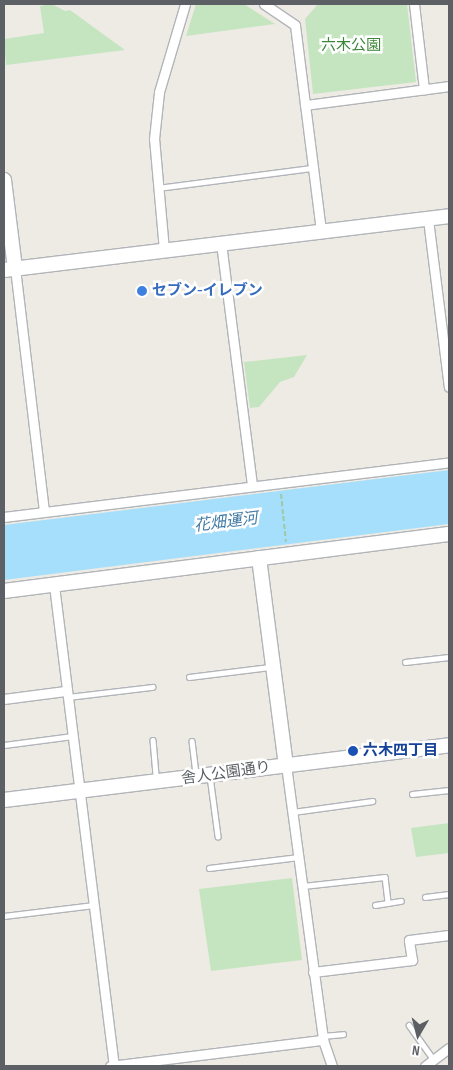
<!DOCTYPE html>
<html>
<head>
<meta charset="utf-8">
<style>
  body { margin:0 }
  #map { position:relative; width:453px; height:1070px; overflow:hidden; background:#eeebe4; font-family:"Sofia Sans Condensed","Noto Sans JP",sans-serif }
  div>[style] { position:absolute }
  .green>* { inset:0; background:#c5e5c1 }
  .water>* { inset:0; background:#a6dffc }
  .path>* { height:2px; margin-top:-1px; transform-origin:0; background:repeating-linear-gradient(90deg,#9cc8a4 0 5px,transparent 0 7.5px) }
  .roads { filter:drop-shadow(1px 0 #b1b5b9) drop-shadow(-1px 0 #b1b5b9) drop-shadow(0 1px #b1b5b9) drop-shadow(0 -1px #b1b5b9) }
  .lane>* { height:4.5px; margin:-2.25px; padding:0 2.25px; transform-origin:2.25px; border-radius:2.25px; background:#fff }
  .street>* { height:9px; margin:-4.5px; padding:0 4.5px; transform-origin:4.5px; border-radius:4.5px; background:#fff }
  .secondary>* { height:14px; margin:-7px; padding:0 7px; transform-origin:7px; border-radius:7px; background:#fff }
  .dots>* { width:14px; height:14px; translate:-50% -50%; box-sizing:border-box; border:2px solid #fff; border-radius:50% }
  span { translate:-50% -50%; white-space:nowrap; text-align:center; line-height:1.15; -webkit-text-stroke:5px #fff; paint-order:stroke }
  .park-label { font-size:15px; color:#3c8639 }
  .shop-label { font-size:15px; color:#366cbe; font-weight:700 }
  .left { translate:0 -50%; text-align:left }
  .transit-label { font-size:15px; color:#164399; font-weight:700 }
  .street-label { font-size:15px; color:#5c6064 }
  .water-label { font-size:16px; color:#417ba5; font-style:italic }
  .frame { position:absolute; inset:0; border:5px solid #5c6064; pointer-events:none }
  .north { position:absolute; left:393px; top:1010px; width:50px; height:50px; -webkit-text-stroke:4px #fff; paint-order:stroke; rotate:188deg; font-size:14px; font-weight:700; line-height:20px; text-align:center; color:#5c6064 }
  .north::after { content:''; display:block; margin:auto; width:18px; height:22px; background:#5c6064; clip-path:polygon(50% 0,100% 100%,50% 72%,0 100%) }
</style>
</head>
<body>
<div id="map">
  <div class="green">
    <div style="clip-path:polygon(52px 4px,65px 11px,70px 10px,125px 50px,6px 65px,4px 39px,44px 33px,40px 6px)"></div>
    <div style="clip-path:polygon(196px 4px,244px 4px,275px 24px,186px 36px)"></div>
    <div style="clip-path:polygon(318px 4px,407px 4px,416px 82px,313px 94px,305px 19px)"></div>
    <div style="clip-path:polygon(307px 355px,294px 377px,280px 382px,259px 407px,250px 408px,244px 362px)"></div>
    <div style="clip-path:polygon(449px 823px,449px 853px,416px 857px,411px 828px)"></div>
    <div style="clip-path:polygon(292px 878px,302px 960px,211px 971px,199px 889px)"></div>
  </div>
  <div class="water">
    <div style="clip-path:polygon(449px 470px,449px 524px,4px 580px,4px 525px)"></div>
  </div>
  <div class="path">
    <div style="left:281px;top:494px;width:48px;rotate:84.1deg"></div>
  </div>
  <div class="roads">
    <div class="lane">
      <div style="left:158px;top:188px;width:156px;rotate:-7.4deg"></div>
      <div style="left:405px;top:662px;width:44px;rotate:-6.5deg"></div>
      <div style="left:189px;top:677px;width:83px;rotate:-7deg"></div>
      <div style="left:68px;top:697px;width:85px;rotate:-6.8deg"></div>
      <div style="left:153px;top:740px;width:38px;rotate:85deg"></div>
      <div style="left:192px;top:741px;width:34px;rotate:83deg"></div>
      <div style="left:4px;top:745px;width:69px;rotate:-7.5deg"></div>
      <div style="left:210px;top:776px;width:61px;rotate:82.4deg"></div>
      <div style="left:412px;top:794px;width:37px;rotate:-6deg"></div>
      <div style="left:293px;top:812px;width:80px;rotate:-7.9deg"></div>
      <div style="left:209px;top:868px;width:90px;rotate:-7deg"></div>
      <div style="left:303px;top:886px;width:82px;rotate:-6.3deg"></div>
      <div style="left:385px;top:877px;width:26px;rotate:83deg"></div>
      <div style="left:425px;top:897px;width:24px;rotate:-7deg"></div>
      <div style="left:375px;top:905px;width:26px;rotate:-9deg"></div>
      <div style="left:4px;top:916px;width:90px;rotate:-7deg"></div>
      <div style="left:409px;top:1025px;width:43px;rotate:54.5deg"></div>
      <div style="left:322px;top:1036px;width:21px;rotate:-5deg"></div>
    </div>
    <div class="street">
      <div style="left:264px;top:4px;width:37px;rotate:34deg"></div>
      <div style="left:295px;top:25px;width:208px;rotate:82.8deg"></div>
      <div style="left:414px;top:4px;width:86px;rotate:83.3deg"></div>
      <div style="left:305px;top:105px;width:145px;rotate:-7.5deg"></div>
      <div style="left:428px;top:219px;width:169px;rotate:82.9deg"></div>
      <div style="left:221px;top:243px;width:245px;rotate:82.7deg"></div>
      <div style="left:164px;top:250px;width:111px;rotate:-95.1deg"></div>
      <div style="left:154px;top:139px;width:47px;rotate:-83.9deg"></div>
      <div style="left:159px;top:92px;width:92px;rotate:-73.5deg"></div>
      <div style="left:15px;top:268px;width:245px;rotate:83.2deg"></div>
      <div style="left:4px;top:517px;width:448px;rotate:-7deg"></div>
      <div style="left:54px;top:585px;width:485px;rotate:82.9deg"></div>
      <div style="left:4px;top:699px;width:63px;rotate:-7.4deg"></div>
      <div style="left:286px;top:765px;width:277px;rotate:82.3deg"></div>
      <div style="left:323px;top:1040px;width:28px;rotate:71deg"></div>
      <div style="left:313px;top:972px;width:100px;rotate:-6.9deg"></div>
      <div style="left:412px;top:960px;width:20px;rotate:-99deg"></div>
      <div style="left:409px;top:940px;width:40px;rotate:-7.1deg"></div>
      <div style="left:110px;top:1066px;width:215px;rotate:-7deg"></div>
      <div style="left:425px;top:1066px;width:30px;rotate:-37deg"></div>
    </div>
    <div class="secondary">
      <div style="left:4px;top:180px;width:89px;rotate:82.9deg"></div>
      <div style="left:4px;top:270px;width:448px;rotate:-6.9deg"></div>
      <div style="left:259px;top:558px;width:209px;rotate:82.6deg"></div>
      <div style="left:4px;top:591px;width:449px;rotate:-7.3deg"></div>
      <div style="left:4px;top:800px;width:448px;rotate:-7deg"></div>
    </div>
  </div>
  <div class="dots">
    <div style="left:142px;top:291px;background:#3f7fe0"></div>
    <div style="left:353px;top:751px;background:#1a4fb4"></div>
  </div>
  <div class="park-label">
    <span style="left:351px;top:46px">六木公園</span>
  </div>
  <div class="shop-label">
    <span class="left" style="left:152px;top:291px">セブン-イレブン</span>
  </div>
  <div class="transit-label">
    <span class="left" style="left:363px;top:751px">六木四丁目</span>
  </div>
  <div class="street-label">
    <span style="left:226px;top:773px;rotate:-8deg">舎人公園通り</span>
  </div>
  <div class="water-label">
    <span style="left:226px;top:523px;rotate:-7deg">花畑運河</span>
  </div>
  <div class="frame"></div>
  <div class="north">N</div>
</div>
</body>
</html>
